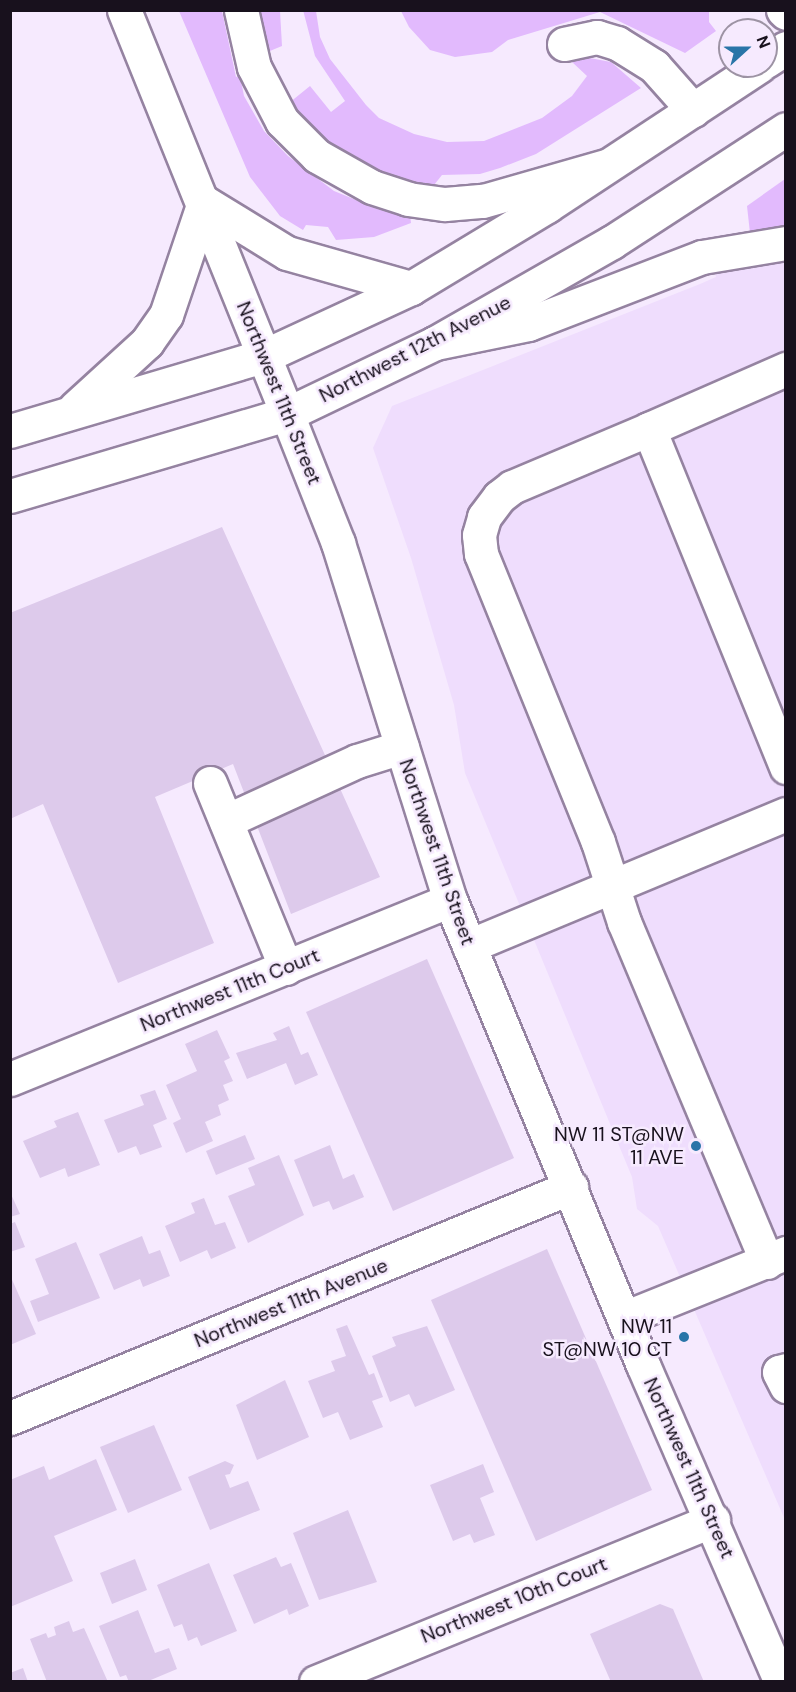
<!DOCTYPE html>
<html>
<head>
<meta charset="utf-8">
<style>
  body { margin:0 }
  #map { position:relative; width:796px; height:1692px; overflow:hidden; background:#f6eafe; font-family:"DM Sans",sans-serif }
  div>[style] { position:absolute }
  .built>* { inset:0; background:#efddfd }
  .green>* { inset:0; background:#e2bafd }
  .building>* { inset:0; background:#ddcaeb }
  .roads { filter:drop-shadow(2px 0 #9583a1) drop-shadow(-2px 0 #9583a1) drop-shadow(0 2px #9583a1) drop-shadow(0 -2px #9583a1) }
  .minor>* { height:33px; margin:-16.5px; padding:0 16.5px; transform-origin:16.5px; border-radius:16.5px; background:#fff }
  .major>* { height:33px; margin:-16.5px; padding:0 16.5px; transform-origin:16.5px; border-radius:16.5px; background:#fff }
  .highway>* { height:33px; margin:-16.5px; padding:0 16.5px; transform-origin:16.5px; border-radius:16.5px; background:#fff }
  .dots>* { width:16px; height:16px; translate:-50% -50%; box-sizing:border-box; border:3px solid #f6eafe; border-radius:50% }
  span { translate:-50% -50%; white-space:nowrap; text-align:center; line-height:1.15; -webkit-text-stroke:5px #f6eafe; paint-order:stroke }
  .street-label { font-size:20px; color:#18111d }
  .poi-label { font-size:20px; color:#18111d }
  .right { translate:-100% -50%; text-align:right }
  .frame { position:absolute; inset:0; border:12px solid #18111d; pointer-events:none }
  .north { position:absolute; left:718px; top:18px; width:60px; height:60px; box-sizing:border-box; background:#f6eafe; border:2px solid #9d93a4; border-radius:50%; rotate:69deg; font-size:16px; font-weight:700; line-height:24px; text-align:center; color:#18111d }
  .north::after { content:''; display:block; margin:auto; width:21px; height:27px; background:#2975a8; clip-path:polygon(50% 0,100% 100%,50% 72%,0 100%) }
</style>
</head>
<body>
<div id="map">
  <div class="built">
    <div style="clip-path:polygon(785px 256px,785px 1520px,658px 1226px,637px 1209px,632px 1177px,465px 773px,454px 705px,411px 558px,373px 448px,392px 406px,700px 284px,716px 277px,714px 269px)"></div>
  </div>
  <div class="green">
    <div style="clip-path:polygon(303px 10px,316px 11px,320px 37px,330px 59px,366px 105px,379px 118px,414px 134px,447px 142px,484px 141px,542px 118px,572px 96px,587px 76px,571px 61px,579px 56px,611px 62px,641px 88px,536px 154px,500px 168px,480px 174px,442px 175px,434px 185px,389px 179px,333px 150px,289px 103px,310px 86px,331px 112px,345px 101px,315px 56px)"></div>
    <div style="clip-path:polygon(179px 11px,222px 11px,236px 77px,240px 76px,244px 96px,264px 131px,288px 156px,334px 191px,376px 208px,410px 215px,411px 223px,374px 237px,336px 240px,328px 227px,306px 225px,303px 230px,280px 216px,250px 177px)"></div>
    <div style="clip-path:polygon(258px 11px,280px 11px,282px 46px,265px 53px)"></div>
    <div style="clip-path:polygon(401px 11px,709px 11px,709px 22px,716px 31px,685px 53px,600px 12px,508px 40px,492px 52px,455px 57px,430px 50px,409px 27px)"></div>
    <div style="clip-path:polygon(785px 179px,785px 229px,750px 233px,747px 206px)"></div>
  </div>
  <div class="building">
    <div style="clip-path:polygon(222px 527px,380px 877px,291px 914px,233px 764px,155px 797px,214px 943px,118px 983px,43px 804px,10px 819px,10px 613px)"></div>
    <div style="clip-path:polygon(427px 959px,514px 1158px,393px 1211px,306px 1012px)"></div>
    <div style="clip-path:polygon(289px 1026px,301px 1055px,308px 1052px,318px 1075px,295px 1085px,286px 1063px,247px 1079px,236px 1053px,277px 1040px,273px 1033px)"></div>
    <div style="clip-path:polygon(217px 1030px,230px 1058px,224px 1061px,233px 1081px,223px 1085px,229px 1100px,218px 1105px,221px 1115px,205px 1122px,213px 1141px,186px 1153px,173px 1123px,181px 1119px,166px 1085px,197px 1071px,185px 1044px)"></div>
    <div style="clip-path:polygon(155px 1090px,167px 1119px,153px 1125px,162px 1147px,140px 1155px,136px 1146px,118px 1153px,104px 1120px,144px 1105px,140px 1095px)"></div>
    <div style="clip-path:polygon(78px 1112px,100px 1165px,68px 1177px,65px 1168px,40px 1178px,23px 1141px,57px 1127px,54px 1121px)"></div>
    <div style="clip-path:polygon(245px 1135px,255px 1159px,216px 1175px,206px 1151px)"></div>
    <div style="clip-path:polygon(330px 1145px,343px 1179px,354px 1174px,364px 1197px,333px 1210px,329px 1201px,313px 1207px,294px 1160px)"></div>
    <div style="clip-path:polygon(279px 1155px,304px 1215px,248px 1243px,228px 1196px,255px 1185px,248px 1168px)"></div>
    <div style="clip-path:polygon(10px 1192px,20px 1214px,10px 1217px)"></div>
    <div style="clip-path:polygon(204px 1198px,215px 1225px,225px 1222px,236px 1248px,211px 1259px,207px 1250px,180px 1262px,165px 1226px,195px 1213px,191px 1203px)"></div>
    <div style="clip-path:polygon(15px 1222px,25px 1247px,10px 1252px,10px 1224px)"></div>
    <div style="clip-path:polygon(142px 1236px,149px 1254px,160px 1250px,170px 1276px,143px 1287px,140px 1279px,114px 1290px,99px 1254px)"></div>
    <div style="clip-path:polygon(76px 1242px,100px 1298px,38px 1322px,30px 1301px,49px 1294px,35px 1259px)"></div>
    <div style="clip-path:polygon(547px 1249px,652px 1490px,536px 1541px,431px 1300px)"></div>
    <div style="clip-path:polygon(10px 1275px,36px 1334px,10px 1345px)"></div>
    <div style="clip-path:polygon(347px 1325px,369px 1375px,374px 1373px,383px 1397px,372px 1401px,383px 1427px,350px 1440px,338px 1412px,323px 1418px,308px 1381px,335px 1371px,331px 1361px,346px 1356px,336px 1329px)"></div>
    <div style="clip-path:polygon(427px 1326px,455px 1390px,415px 1407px,409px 1394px,390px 1402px,372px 1356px,396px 1346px,392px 1337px)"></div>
    <div style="clip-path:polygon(285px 1380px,309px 1437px,257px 1460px,236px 1405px)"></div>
    <div style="clip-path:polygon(154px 1425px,182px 1490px,128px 1513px,100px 1447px)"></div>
    <div style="clip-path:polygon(96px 1459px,117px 1510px,54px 1536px,73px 1581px,10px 1607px,10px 1480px,44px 1466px,49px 1480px)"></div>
    <div style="clip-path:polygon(225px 1461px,234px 1465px,230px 1474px,225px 1475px,230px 1488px,248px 1481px,260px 1510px,210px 1530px,188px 1477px)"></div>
    <div style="clip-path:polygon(483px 1464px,494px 1492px,480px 1498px,495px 1535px,474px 1543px,470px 1534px,453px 1541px,430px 1485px)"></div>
    <div style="clip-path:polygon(348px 1510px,377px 1582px,319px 1600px,293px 1533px)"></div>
    <div style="clip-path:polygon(276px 1557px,281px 1567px,291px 1563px,309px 1606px,289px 1615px,287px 1609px,254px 1624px,233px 1575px)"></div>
    <div style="clip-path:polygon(135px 1559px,147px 1590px,112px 1604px,100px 1573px)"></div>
    <div style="clip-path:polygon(209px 1563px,237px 1631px,201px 1646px,197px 1637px,188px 1641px,182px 1624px,174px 1627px,157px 1585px)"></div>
    <div style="clip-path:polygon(660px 1604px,673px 1609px,704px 1682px,611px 1682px,590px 1634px)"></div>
    <div style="clip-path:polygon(138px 1610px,155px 1653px,169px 1648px,177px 1669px,146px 1682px,129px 1682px,126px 1675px,120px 1677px,99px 1626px)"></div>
    <div style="clip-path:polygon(69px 1621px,73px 1632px,84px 1628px,108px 1682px,47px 1682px,30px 1639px,46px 1633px,48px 1638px,56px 1635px,54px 1627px)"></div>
    <div style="clip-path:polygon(23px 1668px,28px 1682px,10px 1682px,10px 1673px)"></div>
  </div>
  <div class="roads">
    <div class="minor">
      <div style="left:564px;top:44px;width:34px;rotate:-12deg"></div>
      <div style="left:597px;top:37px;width:21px;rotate:17deg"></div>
      <div style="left:617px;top:43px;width:44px;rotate:31.9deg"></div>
      <div style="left:654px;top:66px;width:59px;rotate:48.4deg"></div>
      <div style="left:287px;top:414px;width:139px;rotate:68.4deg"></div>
      <div style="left:338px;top:543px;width:374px;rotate:72.6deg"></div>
      <div style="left:450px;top:900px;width:503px;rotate:67.46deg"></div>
      <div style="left:643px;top:1365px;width:346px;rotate:66.5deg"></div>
      <div style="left:649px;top:429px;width:150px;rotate:-23.7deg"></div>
      <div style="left:210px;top:783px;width:200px;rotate:67.7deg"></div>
      <div style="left:226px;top:821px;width:144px;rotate:-24.6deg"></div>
      <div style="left:357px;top:761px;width:47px;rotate:-17.3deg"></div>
      <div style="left:469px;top:946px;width:343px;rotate:-22.6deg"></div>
      <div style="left:10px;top:1079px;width:475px;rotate:-22.1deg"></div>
      <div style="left:767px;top:1262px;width:369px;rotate:-112.8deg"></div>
      <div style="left:624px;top:922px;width:84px;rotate:-108deg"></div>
      <div style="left:598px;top:842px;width:311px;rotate:-112.1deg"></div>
      <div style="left:481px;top:554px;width:19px;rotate:-96deg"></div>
      <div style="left:479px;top:535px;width:19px;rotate:-74deg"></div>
      <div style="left:484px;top:517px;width:25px;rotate:-53deg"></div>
      <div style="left:499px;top:497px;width:16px;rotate:-38deg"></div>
      <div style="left:512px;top:487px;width:149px;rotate:-22.9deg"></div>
      <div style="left:649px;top:429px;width:365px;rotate:67.9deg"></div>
      <div style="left:624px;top:1318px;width:175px;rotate:-21.9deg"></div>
      <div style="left:786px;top:1370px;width:7px;rotate:164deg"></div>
      <div style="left:779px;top:1372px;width:16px;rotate:63deg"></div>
      <div style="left:10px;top:1418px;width:607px;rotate:-22.38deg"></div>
      <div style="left:316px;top:1682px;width:429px;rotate:-22.2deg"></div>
    </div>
    <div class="major">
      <div style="left:124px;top:10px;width:436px;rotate:68deg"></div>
      <div style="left:766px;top:61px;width:24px;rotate:-33deg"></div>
      <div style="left:204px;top:202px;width:97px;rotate:31.6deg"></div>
      <div style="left:287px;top:253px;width:129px;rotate:15.8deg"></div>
      <div style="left:75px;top:408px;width:98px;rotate:-42.5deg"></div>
      <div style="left:147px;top:342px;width:33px;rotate:-55deg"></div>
      <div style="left:166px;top:315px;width:119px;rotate:-71.4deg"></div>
      <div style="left:10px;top:431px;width:265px;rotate:-16.5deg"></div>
      <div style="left:264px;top:356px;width:162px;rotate:-24.8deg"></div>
      <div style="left:411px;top:288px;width:159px;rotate:-31.1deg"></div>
      <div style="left:547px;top:206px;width:254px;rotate:-33.4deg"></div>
      <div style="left:10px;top:496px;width:289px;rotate:-16.5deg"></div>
      <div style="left:287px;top:414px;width:164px;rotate:-25.6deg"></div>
      <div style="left:435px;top:343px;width:204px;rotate:-29.7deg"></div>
      <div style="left:612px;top:242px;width:207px;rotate:-33deg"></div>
    </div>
    <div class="highway">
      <div style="left:241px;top:10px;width:58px;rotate:77.2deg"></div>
      <div style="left:254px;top:67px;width:61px;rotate:62.6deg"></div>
      <div style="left:282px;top:121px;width:49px;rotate:45deg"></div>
      <div style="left:317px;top:156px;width:63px;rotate:29.4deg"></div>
      <div style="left:372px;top:187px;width:38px;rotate:18deg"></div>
      <div style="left:408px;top:199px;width:37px;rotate:8deg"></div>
      <div style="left:445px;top:204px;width:38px;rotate:-5deg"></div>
      <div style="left:483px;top:201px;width:128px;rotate:-15.9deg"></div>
      <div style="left:783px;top:10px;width:4px;rotate:45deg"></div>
      <div style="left:435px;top:343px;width:95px;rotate:-11.5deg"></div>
      <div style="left:528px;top:324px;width:186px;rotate:-21.1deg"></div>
      <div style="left:702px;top:257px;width:85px;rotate:-9.5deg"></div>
    </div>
  </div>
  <div class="dots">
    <div style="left:696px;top:1146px;background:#2975a8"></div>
    <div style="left:684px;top:1337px;background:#2975a8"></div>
  </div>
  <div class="street-label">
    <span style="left:415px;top:349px;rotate:-27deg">Northwest 12th Avenue</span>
    <span style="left:279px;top:393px;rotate:68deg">Northwest 11th Street</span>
    <span style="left:437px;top:852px;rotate:71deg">Northwest 11th Street</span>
    <span style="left:230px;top:990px;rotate:-22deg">Northwest 11th Court</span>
    <span style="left:291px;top:1303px;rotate:-22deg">Northwest 11th Avenue</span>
    <span style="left:689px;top:1468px;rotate:66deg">Northwest 11th Street</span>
    <span style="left:514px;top:1600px;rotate:-22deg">Northwest 10th Court</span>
  </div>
  <div class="poi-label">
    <span class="right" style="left:684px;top:1146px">NW 11 ST@NW<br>11 AVE</span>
    <span class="right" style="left:672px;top:1338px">NW 11<br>ST@NW 10 CT</span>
  </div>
  <div class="frame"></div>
  <div class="north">N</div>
</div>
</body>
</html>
